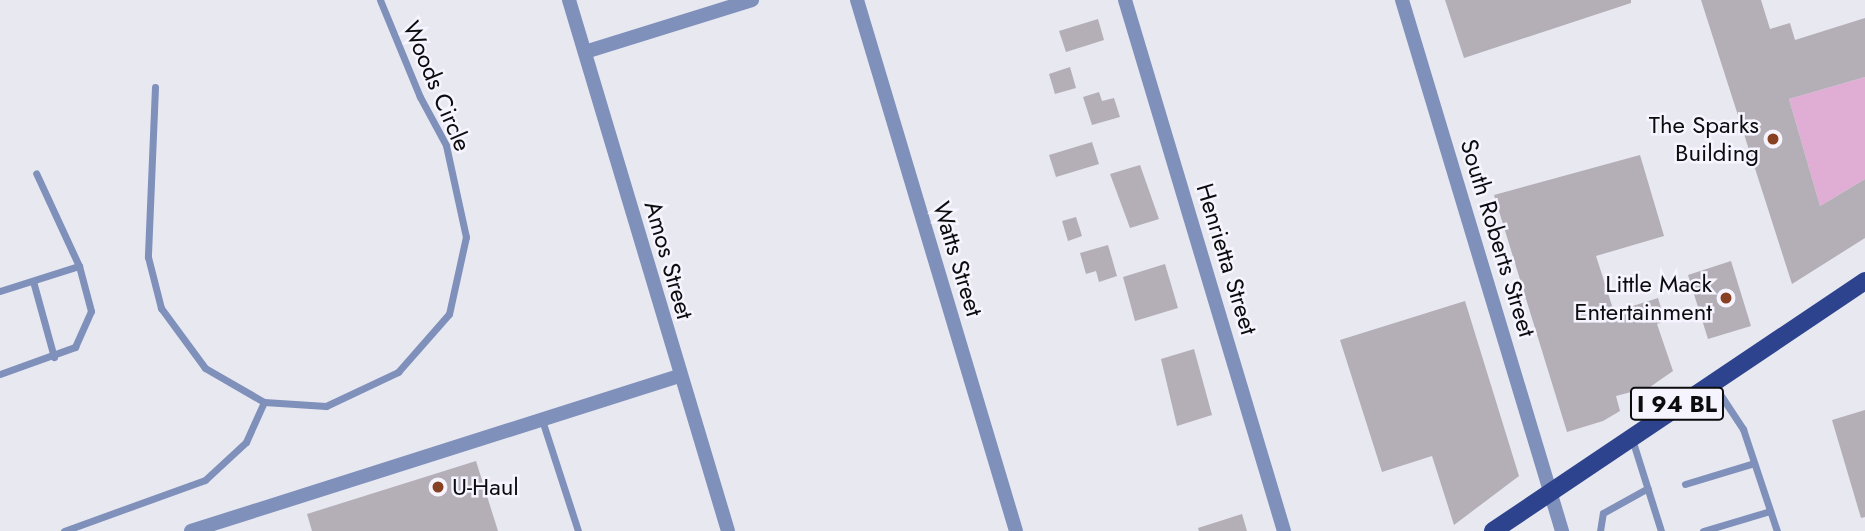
<!DOCTYPE html>
<html>
<head>
<meta charset="utf-8">
<style>
  body { margin:0 }
  #map { position:relative; width:1865px; height:531px; overflow:hidden; background:#e8e8f1; font-family:Jost,sans-serif }
  div>[style] { position:absolute }
  .green>* { inset:0; background:#e0aed4 }
  .building>* { inset:0; background:#b4aeb7 }
  .lane>* { height:7px; margin:-3.5px; padding:0 3.5px; transform-origin:3.5px; border-radius:3.5px; background:#7f90bb }
  .street>* { height:14px; margin:-7px; padding:0 7px; transform-origin:7px; border-radius:7px; background:#7f90bb }
  .primary>* { height:18px; margin:-9px; padding:0 9px; transform-origin:9px; border-radius:9px; background:#2d438e }
  .dots>* { width:19px; height:19px; translate:-50% -50%; box-sizing:border-box; border:4px solid #f6f5ff; border-radius:50% }
  span { translate:-50% -50%; white-space:nowrap; text-align:center; line-height:1.15; -webkit-text-stroke:5px #f6f5ff; paint-order:stroke }
  .shield-label span { padding:2px 5px; background:#f6f5ff; border:2px solid; border-radius:5px; -webkit-text-stroke-width:0 }
  .shield-label { font-size:23px; color:#0c0c0f; font-weight:700 }
  .street-label { font-size:24px; color:#0c0c0f }
  .poi-label { font-size:24px; color:#0c0c0f }
  .right { translate:-100% -50%; text-align:right }
  .left { translate:0 -50%; text-align:left }
</style>
</head>
<body>
<div id="map">
  <div class="green">
    <div style="clip-path:polygon(1865px 77px,1865px 179px,1820px 206px,1789px 99px)"></div>
  </div>
  <div class="building">
    <div style="clip-path:polygon(1445px 0,1631px 0,1631px 3px,1464px 58px)"></div>
    <div style="clip-path:polygon(1701px 0,1761px 0,1770px 29px,1790px 23px,1795px 40px,1865px 18px,1865px 77px,1789px 99px,1820px 206px,1865px 179px,1865px 238px,1792px 284px)"></div>
    <div style="clip-path:polygon(1098px 19px,1104px 40px,1066px 52px,1059px 31px)"></div>
    <div style="clip-path:polygon(1070px 67px,1076px 88px,1055px 94px,1049px 74px)"></div>
    <div style="clip-path:polygon(1099px 92px,1102px 101px,1114px 98px,1120px 117px,1092px 125px,1083px 97px)"></div>
    <div style="clip-path:polygon(1092px 142px,1099px 164px,1056px 177px,1049px 155px)"></div>
    <div style="clip-path:polygon(1640px 155px,1664px 236px,1596px 256px,1614px 312px,1658px 298px,1665px 321px,1657px 324px,1673px 371px,1650px 387px,1616px 396px,1620px 411px,1603px 421px,1567px 432px,1494px 195px)"></div>
    <div style="clip-path:polygon(1140px 165px,1159px 219px,1130px 228px,1110px 174px)"></div>
    <div style="clip-path:polygon(1076px 217px,1082px 236px,1068px 241px,1062px 221px)"></div>
    <div style="clip-path:polygon(1108px 245px,1117px 276px,1099px 282px,1096px 271px,1086px 274px,1080px 253px)"></div>
    <div style="clip-path:polygon(1731px 261px,1751px 326px,1708px 339px,1688px 275px)"></div>
    <div style="clip-path:polygon(1165px 264px,1178px 308px,1135px 321px,1123px 277px)"></div>
    <div style="clip-path:polygon(1465px 301px,1519px 476px,1454px 525px,1432px 456px,1382px 472px,1340px 340px)"></div>
    <div style="clip-path:polygon(1194px 349px,1212px 415px,1177px 426px,1161px 359px)"></div>
    <div style="clip-path:polygon(1865px 410px,1865px 517px,1861px 518px,1832px 420px)"></div>
    <div style="clip-path:polygon(476px 461px,498px 531px,312px 531px,307px 514px)"></div>
    <div style="clip-path:polygon(1242px 514px,1247px 531px,1199px 531px,1198px 528px)"></div>
  </div>
  <div class="lane">
    <div style="left:155px;top:87px;width:170px;rotate:92.4deg"></div>
    <div style="left:148px;top:257px;width:53px;rotate:75.7deg"></div>
    <div style="left:161px;top:308px;width:74px;rotate:53.7deg"></div>
    <div style="left:205px;top:368px;width:68px;rotate:30deg"></div>
    <div style="left:264px;top:402px;width:62px;rotate:3.7deg"></div>
    <div style="left:326px;top:406px;width:80px;rotate:-25.3deg"></div>
    <div style="left:398px;top:372px;width:77px;rotate:-48.7deg"></div>
    <div style="left:449px;top:314px;width:79px;rotate:-77.6deg"></div>
    <div style="left:466px;top:237px;width:94px;rotate:-102.3deg"></div>
    <div style="left:446px;top:145px;width:55px;rotate:-118.4deg"></div>
    <div style="left:420px;top:97px;width:105px;rotate:-112.4deg"></div>
    <div style="left:33px;top:281px;width:79px;rotate:74.6deg"></div>
    <div style="left:0;top:291px;width:83px;rotate:-17.6deg"></div>
    <div style="left:0;top:374px;width:80px;rotate:-19.8deg"></div>
    <div style="left:75px;top:347px;width:39px;rotate:-66deg"></div>
    <div style="left:91px;top:311px;width:47px;rotate:-104.9deg"></div>
    <div style="left:79px;top:266px;width:102px;rotate:-114.8deg"></div>
    <div style="left:1714px;top:385px;width:53px;rotate:56.6deg"></div>
    <div style="left:1743px;top:429px;width:108px;rotate:71.6deg"></div>
    <div style="left:542px;top:420px;width:117px;rotate:72deg"></div>
    <div style="left:1632px;top:439px;width:96px;rotate:72.5deg"></div>
    <div style="left:1685px;top:484px;width:72px;rotate:-16.9deg"></div>
    <div style="left:64px;top:531px;width:150px;rotate:-19.9deg"></div>
    <div style="left:205px;top:480px;width:56px;rotate:-42.8deg"></div>
    <div style="left:246px;top:442px;width:44px;rotate:-65.8deg"></div>
    <div style="left:1600px;top:531px;width:18px;rotate:-81deg"></div>
    <div style="left:1603px;top:513px;width:51px;rotate:-29.1deg"></div>
    <div style="left:1703px;top:531px;width:70px;rotate:-16.6deg"></div>
  </div>
  <div class="street">
    <div style="left:569px;top:0;width:554px;rotate:73.33deg"></div>
    <div style="left:857px;top:0;width:554px;rotate:73.33deg"></div>
    <div style="left:1125px;top:0;width:554px;rotate:73.33deg"></div>
    <div style="left:1402px;top:0;width:555px;rotate:73.23deg"></div>
    <div style="left:585px;top:52px;width:175px;rotate:-17.3deg"></div>
    <div style="left:191px;top:531px;width:512px;rotate:-17.62deg"></div>
  </div>
  <div class="primary">
    <div style="left:1493px;top:531px;width:448px;rotate:-33.9deg"></div>
  </div>
  <div class="dots">
    <div style="left:1773px;top:139px;background:#884022"></div>
    <div style="left:1726px;top:298px;background:#884022"></div>
    <div style="left:438px;top:487px;background:#884022"></div>
  </div>
  <div class="shield-label">
    <span style="left:1677px;top:404px">I 94 BL</span>
  </div>
  <div class="street-label">
    <span style="left:437px;top:86px;rotate:67deg">Woods Circle</span>
    <span style="left:1498px;top:238px;rotate:73deg">South Roberts Street</span>
    <span style="left:958px;top:259px;rotate:73deg">Watts Street</span>
    <span style="left:1227px;top:259px;rotate:73deg">Henrietta Street</span>
    <span style="left:669px;top:260px;rotate:74deg">Amos Street</span>
  </div>
  <div class="poi-label">
    <span class="right" style="left:1759px;top:139px">The Sparks<br>Building</span>
    <span class="right" style="left:1712px;top:298px">Little Mack<br>Entertainment</span>
    <span class="left" style="left:452px;top:487px">U-Haul</span>
  </div>
</div>
</body>
</html>
